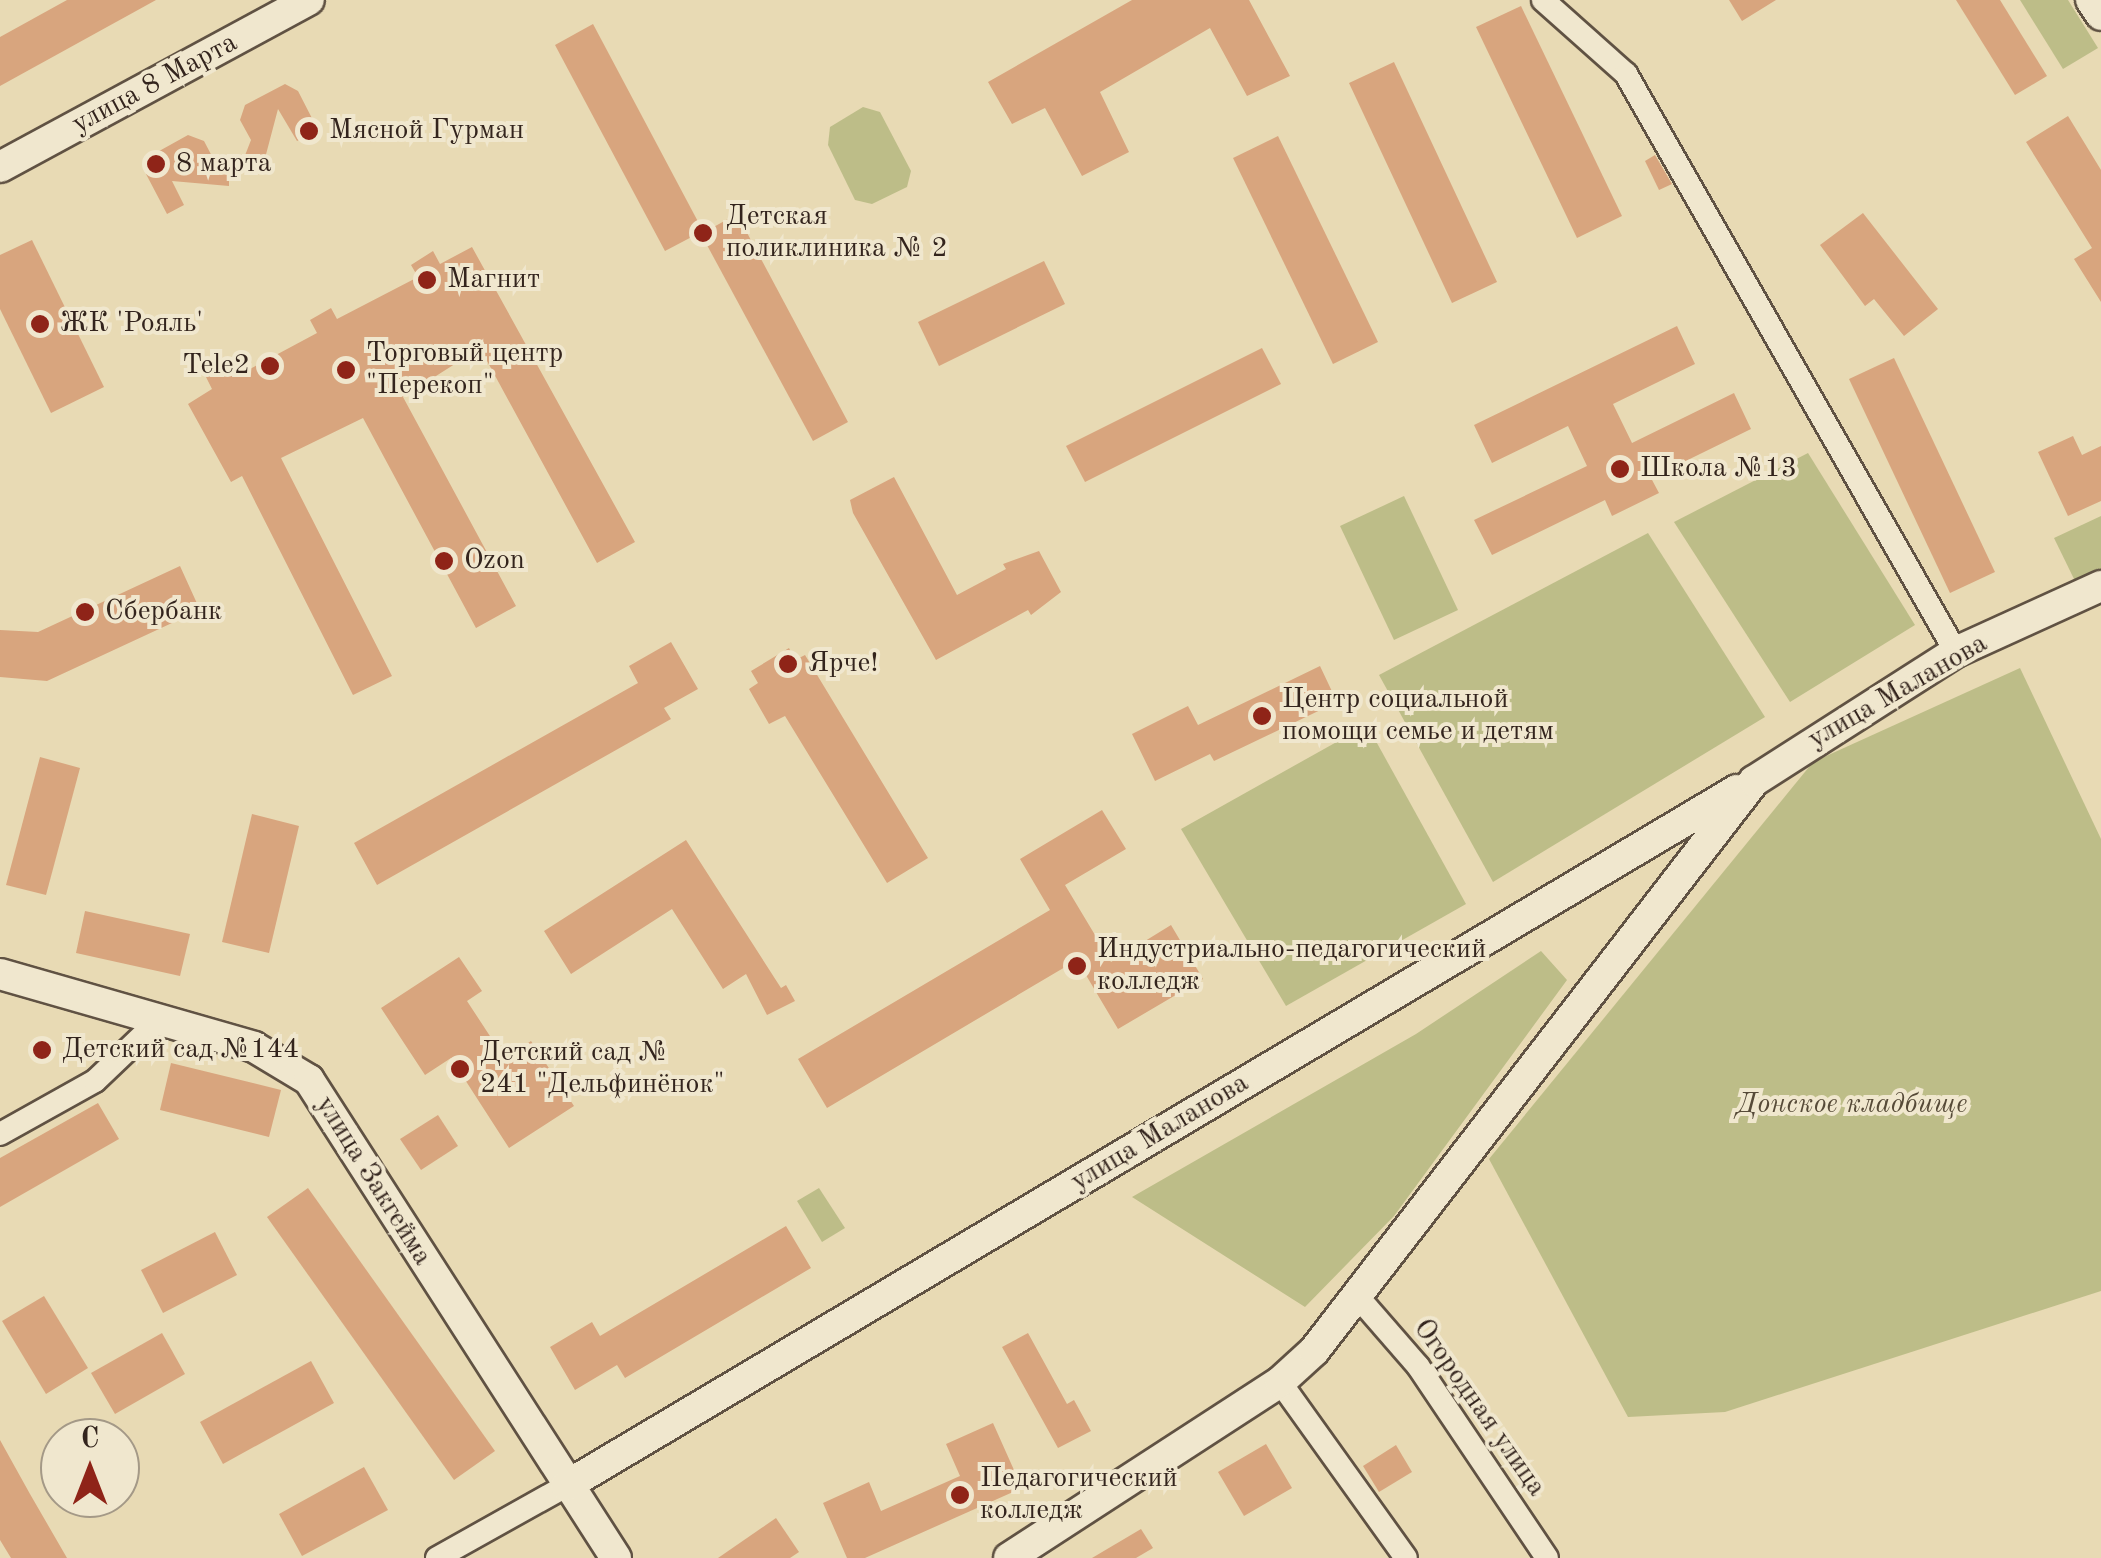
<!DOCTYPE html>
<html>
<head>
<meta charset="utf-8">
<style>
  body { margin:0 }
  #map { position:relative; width:2101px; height:1558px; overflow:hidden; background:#e8dab4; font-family:"Old Standard TT",serif }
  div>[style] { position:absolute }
  .green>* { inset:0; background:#bdbd88 }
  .building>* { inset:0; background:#d8a57e }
  .roads { filter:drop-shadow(2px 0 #605243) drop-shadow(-2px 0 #605243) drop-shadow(0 2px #605243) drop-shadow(0 -2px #605243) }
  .street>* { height:22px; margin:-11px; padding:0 11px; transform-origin:11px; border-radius:11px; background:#f0e7ce }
  .secondary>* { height:30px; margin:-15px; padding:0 15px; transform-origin:15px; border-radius:15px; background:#f0e7ce }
  .dots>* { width:28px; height:28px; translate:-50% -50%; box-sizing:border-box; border:5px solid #f0e7ce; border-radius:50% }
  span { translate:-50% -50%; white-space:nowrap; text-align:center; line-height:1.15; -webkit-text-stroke:8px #f0e7ce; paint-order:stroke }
  .street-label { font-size:28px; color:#33241d }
  .poi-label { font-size:28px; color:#33241d }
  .left { translate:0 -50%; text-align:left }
  .right { translate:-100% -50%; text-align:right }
  .park-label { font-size:28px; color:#564a38; font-style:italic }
  .north { position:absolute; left:40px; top:1418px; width:100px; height:100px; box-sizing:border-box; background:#f0e7ce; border:2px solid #a49987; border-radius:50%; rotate:0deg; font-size:28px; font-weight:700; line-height:40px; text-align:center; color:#33241d }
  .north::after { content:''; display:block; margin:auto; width:35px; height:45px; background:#8f2418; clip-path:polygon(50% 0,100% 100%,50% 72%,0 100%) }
</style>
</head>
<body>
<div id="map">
  <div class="green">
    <div style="clip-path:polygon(2020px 0,2068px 0,2098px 48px,2063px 69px)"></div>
    <div style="clip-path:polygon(863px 107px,880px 112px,911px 171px,907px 187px,872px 204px,855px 200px,828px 145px,830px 127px)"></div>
    <div style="clip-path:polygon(1808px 453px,1915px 625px,1790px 702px,1674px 522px)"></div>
    <div style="clip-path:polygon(1404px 496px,1458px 610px,1394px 640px,1340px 526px)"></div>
    <div style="clip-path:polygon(2101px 516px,2101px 569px,2075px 581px,2054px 538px)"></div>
    <div style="clip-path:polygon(1648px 533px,1765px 717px,1493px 882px,1379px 675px)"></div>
    <div style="clip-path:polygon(2020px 668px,2101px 839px,2101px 1291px,1725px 1412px,1628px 1417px,1489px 1159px,1813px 762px)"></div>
    <div style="clip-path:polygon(1367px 725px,1466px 904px,1286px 1006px,1181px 829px)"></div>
    <div style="clip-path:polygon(1541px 951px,1567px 980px,1394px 1216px,1305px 1307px,1132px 1197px,1416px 1034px)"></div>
    <div style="clip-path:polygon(819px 1188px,845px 1228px,822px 1242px,797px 1201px)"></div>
  </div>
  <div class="building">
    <div style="clip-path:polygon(67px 0,156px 0,0 86px,0 37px)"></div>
    <div style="clip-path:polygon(1132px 0,1249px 0,1290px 76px,1247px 96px,1210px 28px,1100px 92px,1129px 152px,1082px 176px,1045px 108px,1012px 124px,988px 82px)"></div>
    <div style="clip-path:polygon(1729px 0,1776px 0,1742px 21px)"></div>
    <div style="clip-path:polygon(1956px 0,2000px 0,2047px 76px,2015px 95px)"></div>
    <div style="clip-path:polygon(1521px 6px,1622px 216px,1577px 238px,1476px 27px)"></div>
    <div style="clip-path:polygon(593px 24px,703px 231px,665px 251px,555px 45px)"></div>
    <div style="clip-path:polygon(1394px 62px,1497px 282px,1452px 303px,1349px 83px)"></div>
    <div style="clip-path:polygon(285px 84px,298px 91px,318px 130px,297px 141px,278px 109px,264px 162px,244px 158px,251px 140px,240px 120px,245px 105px)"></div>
    <div style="clip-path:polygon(2068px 116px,2101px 170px,2101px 302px,2074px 259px,2092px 248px,2026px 142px)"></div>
    <div style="clip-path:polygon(188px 135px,204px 141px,215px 162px,229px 165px,229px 186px,172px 181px,184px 205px,167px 214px,146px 174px,152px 155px)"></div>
    <div style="clip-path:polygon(1278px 136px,1378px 342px,1333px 364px,1233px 158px)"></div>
    <div style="clip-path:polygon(1655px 155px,1672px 184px,1659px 190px,1645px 161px)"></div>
    <div style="clip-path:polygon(1863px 213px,1938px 309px,1904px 336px,1874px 299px,1865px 306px,1820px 245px)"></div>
    <div style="clip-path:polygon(737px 214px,848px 422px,813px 441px,701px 234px)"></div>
    <div style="clip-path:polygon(32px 240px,104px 387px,51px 413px,0 309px,0 255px)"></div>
    <div style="clip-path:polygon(472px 247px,635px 542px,597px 563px,480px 348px,403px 397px,516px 606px,476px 628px,363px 418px,281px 458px,392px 676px,353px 695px,242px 476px,231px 482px,188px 404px,212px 389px,206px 377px,228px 364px,235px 377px,317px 333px,310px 320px,331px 308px,337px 319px,418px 277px,411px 265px,433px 251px,440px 264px)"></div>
    <div style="clip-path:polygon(1044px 261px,1065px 304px,939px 366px,918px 322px)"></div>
    <div style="clip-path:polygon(1677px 326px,1695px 364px,1613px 404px,1632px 443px,1734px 393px,1751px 429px,1651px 478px,1659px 493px,1612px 516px,1605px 500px,1492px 555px,1474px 520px,1587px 466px,1568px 426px,1492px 463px,1474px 425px)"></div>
    <div style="clip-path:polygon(1262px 348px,1281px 384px,1085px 482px,1066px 446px)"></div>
    <div style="clip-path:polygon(1894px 358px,1995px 572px,1950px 593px,1849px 379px)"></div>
    <div style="clip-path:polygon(2073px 436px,2082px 455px,2101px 446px,2101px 501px,2068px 516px,2038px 452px)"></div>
    <div style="clip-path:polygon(894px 477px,957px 595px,1006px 569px,1003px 564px,1039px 551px,1061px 592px,1031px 615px,1028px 610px,936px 660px,853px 513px,850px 500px)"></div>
    <div style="clip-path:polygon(180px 566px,200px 610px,47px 681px,0 677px,0 630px,38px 632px)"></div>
    <div style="clip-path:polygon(671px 642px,698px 689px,664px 708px,671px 719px,377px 885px,354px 843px,638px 683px,629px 666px)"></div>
    <div style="clip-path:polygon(789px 648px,795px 660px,805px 655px,928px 858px,887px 883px,785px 716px,769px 724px,749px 689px,758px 683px,751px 671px)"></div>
    <div style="clip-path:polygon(1320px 666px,1337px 702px,1214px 761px,1210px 754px,1155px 781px,1132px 734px,1188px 706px,1198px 725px)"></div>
    <div style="clip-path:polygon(40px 757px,80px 768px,46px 895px,6px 885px)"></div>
    <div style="clip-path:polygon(1102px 810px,1126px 849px,1065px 885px,1101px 945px,1111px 962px,1171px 925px,1203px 979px,1118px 1029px,1077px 960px,827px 1108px,798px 1059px,1050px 910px,1020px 859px)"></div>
    <div style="clip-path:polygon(252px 814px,299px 826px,269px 953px,222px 942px)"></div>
    <div style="clip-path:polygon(686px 840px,781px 988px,786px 985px,795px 1001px,767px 1015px,746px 974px,723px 989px,672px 909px,571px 974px,544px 931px)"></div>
    <div style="clip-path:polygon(85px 911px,190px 934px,180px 976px,76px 953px)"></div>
    <div style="clip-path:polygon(459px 957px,482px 991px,467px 1001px,505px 1059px,531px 1041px,574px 1106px,509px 1148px,451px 1058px,425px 1075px,381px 1008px)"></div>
    <div style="clip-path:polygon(171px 1063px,281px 1090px,269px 1137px,160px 1110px)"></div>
    <div style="clip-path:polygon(98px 1103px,119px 1139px,0 1207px,0 1158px)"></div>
    <div style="clip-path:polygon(438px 1115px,458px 1146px,421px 1170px,400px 1139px)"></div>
    <div style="clip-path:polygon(308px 1188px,495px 1451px,454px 1480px,267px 1217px)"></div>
    <div style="clip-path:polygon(786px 1226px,811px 1268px,625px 1378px,617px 1365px,575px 1390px,550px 1347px,592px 1322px,600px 1336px)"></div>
    <div style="clip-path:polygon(215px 1232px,237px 1275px,163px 1313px,141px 1270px)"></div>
    <div style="clip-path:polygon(44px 1296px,88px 1368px,46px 1394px,2px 1321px)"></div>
    <div style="clip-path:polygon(162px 1333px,185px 1374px,115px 1414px,91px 1373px)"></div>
    <div style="clip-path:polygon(1028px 1333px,1067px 1404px,1074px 1400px,1091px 1431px,1058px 1448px,1002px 1347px)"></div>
    <div style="clip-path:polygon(311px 1361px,334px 1403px,223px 1464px,200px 1422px)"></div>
    <div style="clip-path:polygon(993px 1423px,1022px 1488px,865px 1558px,847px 1558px,823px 1503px,869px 1482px,881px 1511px,960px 1476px,946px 1444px)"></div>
    <div style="clip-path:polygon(0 1440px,30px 1494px,67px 1558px,11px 1558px,0 1540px)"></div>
    <div style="clip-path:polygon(1266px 1444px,1292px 1488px,1244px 1516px,1218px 1472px)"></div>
    <div style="clip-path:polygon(1396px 1445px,1412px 1472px,1379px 1492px,1363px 1466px)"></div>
    <div style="clip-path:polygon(364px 1467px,388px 1510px,302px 1556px,279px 1514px)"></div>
    <div style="clip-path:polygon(776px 1518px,799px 1552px,790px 1558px,718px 1558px)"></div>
    <div style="clip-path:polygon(1141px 1529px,1153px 1548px,1136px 1558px,1092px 1558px)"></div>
  </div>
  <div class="roads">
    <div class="street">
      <div style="left:1543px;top:0;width:111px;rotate:41.7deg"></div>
      <div style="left:1626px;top:74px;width:666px;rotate:60.28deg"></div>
      <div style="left:0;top:1134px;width:109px;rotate:-29.2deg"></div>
      <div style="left:95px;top:1081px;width:88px;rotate:-43.6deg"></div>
      <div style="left:1358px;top:1297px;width:91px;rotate:49deg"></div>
      <div style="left:1418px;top:1366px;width:231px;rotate:56.1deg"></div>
      <div style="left:1280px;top:1382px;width:216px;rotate:54.4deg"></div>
      <div style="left:437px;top:1558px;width:148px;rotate:-29.2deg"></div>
    </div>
    <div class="secondary">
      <div style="left:2091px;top:0;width:18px;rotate:56deg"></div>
      <div style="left:0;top:167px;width:351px;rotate:-28.4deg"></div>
      <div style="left:0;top:974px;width:264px;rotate:16deg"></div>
      <div style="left:254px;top:1047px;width:64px;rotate:31deg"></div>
      <div style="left:309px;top:1080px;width:568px;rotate:57.29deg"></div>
      <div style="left:566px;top:1486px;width:1362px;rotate:-30.73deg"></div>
      <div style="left:1009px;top:1558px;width:323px;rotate:-33deg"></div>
      <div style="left:1280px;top:1382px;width:46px;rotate:-42.4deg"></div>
      <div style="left:1314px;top:1351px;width:720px;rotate:-52.33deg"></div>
      <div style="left:1754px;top:781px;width:240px;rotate:-32.6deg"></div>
      <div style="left:1956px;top:652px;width:159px;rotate:-24.5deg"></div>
    </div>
  </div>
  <div class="dots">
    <div style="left:309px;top:131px;background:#8f2418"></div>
    <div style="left:156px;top:164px;background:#8f2418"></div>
    <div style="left:703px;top:233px;background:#8f2418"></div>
    <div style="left:427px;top:280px;background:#8f2418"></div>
    <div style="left:40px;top:324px;background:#8f2418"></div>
    <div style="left:270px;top:366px;background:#8f2418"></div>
    <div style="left:346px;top:370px;background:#8f2418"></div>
    <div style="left:1620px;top:469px;background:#8f2418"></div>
    <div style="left:444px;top:561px;background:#8f2418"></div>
    <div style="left:85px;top:612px;background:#8f2418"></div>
    <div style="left:788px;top:664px;background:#8f2418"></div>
    <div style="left:1262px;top:716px;background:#8f2418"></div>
    <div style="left:1077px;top:966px;background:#8f2418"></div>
    <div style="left:42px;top:1050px;background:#8f2418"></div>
    <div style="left:460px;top:1069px;background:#8f2418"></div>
    <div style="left:960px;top:1495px;background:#8f2418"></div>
  </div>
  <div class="street-label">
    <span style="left:155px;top:84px;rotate:-28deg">улица 8 Марта</span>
    <span style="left:1898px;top:692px;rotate:-30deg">улица Маланова</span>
    <span style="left:1160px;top:1133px;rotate:-31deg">улица Маланова</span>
    <span style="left:373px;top:1181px;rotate:58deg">улица Закгейма</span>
    <span style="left:1479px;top:1408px;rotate:55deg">Огородная улица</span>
  </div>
  <div class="poi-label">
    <span class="left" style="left:329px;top:131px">Мясной Гурман</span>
    <span class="left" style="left:176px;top:164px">8 марта</span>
    <span class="left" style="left:726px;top:233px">Детская<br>поликлиника № 2</span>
    <span class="left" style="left:447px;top:280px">Магнит</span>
    <span class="left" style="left:60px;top:324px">ЖК 'Рояль'</span>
    <span class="left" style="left:366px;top:370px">Торговый центр<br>"Перекоп"</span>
    <span class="right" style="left:250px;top:366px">Tele2</span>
    <span class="left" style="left:1640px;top:469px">Школа №13</span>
    <span class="left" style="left:464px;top:561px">Ozon</span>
    <span class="left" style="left:105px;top:612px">Сбербанк</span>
    <span class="left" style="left:808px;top:664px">Ярче!</span>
    <span class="left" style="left:1282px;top:716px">Центр социальной<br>помощи семье и детям</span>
    <span class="left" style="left:1097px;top:966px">Индустриально-педагогический<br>колледж</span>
    <span class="left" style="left:62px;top:1050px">Детский сад №144</span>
    <span class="left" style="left:480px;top:1069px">Детский сад №<br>241 "Дельфинёнок"</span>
    <span class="left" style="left:980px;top:1495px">Педагогический<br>колледж</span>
  </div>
  <div class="park-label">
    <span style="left:1852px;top:1105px">Донское кладбище</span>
  </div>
  <div class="north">С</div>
</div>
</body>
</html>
